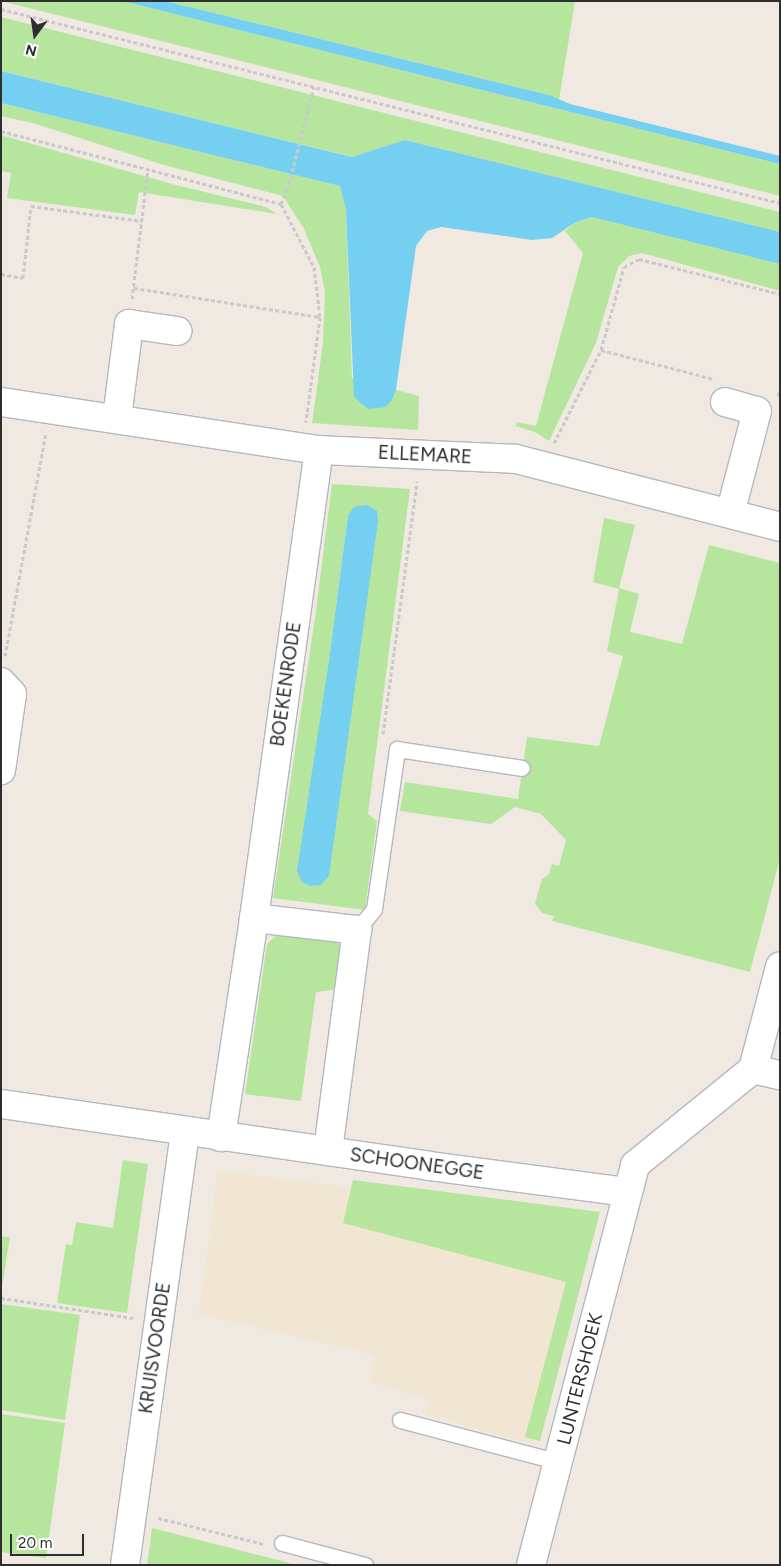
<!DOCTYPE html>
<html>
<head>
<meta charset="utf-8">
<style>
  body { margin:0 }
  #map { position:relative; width:781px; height:1566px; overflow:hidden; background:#efe9e1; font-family:Figtree,sans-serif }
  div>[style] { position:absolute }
  .education>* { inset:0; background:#f0e6d1 }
  .green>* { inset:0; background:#b6e59e }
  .water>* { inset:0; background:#75cff0 }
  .path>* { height:3px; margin-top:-1.5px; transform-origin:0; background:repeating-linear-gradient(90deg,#c9c9c9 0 4px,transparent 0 6.5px) }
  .roads { filter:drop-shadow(1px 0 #b4b7c1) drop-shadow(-1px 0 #b4b7c1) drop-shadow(0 1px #b4b7c1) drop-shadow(0 -1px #b4b7c1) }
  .service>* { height:15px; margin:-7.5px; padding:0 7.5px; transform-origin:7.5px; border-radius:7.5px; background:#fff }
  .minor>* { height:28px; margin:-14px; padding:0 14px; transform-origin:14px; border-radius:14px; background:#fff }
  span { translate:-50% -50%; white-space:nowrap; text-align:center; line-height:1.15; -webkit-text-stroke:4.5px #fff; paint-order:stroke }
  .street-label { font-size:19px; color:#2e2e2e }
  .frame { position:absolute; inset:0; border:2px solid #2e2e2e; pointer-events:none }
  .north { position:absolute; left:10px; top:10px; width:50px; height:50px; -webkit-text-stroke:4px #fff; paint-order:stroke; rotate:194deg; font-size:14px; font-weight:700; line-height:20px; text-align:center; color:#2e2e2e }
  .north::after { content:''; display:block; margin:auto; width:18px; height:22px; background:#2e2e2e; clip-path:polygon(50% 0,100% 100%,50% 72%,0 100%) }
  .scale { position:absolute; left:10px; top:1534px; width:74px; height:22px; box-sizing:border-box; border:2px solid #2e2e2e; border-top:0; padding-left:6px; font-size:15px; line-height:18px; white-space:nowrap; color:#2e2e2e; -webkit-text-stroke:4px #fff; paint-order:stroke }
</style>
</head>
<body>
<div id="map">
  <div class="education">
    <div style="clip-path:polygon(218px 1171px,590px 1218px,534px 1444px,425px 1415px,430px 1399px,369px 1382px,375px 1355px,199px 1314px)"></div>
  </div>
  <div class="green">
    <div style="clip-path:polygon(1px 1px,122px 1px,780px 164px,780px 196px)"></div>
    <div style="clip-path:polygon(165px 1px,575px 1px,559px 100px,549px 95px)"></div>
    <div style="clip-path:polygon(1px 17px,780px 212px,780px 232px,405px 140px,353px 157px,1px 71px)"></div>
    <div style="clip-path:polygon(1px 103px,340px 186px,346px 211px,352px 378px,392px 400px,396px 390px,419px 396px,418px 430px,312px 423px,323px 343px,325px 292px,320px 267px,304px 229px,283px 196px,164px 165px,36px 124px,1px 116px)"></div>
    <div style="clip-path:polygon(1px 135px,172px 184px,266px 207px,277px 214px,139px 192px,135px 215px,7px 198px,11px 173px,1px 171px)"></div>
    <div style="clip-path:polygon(592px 217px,780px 264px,780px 291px,642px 253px,629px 256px,618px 267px,596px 343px,549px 441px,535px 432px,516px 426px,517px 422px,536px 426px,583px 253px,565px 231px,576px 222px)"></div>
    <div style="clip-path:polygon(evenodd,332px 484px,410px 489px,368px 814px,377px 821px,365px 910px,273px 898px,316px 611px,332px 484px,348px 515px,378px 521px,319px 732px,329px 660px,348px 515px)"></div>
    <div style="clip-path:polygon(604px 518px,635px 525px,619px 588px,639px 594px,630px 632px,682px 644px,709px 545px,780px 563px,780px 858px,750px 972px,552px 921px,554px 916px,542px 913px,535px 904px,542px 879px,549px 874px,552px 864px,559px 866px,566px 840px,541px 814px,515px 807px,491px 824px,400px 811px,405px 782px,518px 799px,527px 737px,599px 746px,623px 656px,607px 651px,619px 589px,593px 582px)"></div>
    <div style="clip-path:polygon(281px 931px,334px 938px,344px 950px,339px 989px,316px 992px,301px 1101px,245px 1094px,267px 944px)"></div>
    <div style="clip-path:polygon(123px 1160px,148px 1164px,127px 1313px,57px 1303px,66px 1244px,72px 1245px,76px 1222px,113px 1228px)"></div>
    <div style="clip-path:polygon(353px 1180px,600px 1212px,540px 1441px,525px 1437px,566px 1282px,343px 1223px)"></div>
    <div style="clip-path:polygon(1px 1236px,10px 1237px,1px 1293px)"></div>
    <div style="clip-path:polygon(1px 1304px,80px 1315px,65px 1420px,1px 1410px)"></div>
    <div style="clip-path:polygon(1px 1414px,65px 1423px,46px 1558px,1px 1552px)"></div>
    <div style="clip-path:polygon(152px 1528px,297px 1565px,147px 1565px)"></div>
  </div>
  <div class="water">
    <div style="clip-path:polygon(122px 1px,165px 1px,549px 95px,570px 104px,780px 156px,780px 164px)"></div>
    <div style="clip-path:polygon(1px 71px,352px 157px,405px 140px,780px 232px,780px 264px,592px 217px,576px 222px,552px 238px,532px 240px,441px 227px,427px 231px,416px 246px,396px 390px,392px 400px,386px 407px,368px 409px,354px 397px,346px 211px,340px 186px,1px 103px)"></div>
    <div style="clip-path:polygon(367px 505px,377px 511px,378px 521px,329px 876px,321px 885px,310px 886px,302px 882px,297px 871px,329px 660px,348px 515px,354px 507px)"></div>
  </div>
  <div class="path">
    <div style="left:1px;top:9px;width:803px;rotate:13.98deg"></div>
    <div style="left:1px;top:131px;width:289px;rotate:14.6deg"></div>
    <div style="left:281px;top:204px;width:71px;rotate:62.4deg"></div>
    <div style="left:314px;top:267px;width:50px;rotate:83.2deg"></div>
    <div style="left:320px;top:317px;width:106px;rotate:97.6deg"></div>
    <div style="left:281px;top:204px;width:22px;rotate:-68deg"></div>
    <div style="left:289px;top:184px;width:100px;rotate:-75.5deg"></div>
    <div style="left:1px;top:274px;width:22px;rotate:10deg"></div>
    <div style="left:23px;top:278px;width:72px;rotate:-83.7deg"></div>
    <div style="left:31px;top:206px;width:112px;rotate:7.7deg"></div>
    <div style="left:134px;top:288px;width:188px;rotate:8.9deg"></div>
    <div style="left:132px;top:299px;width:131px;rotate:-83deg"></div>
    <div style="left:601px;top:350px;width:117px;rotate:14.4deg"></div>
    <div style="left:778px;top:396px;width:7px;rotate:-74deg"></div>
    <div style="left:554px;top:443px;width:104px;rotate:-63.2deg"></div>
    <div style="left:601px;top:350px;width:86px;rotate:-74.5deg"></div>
    <div style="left:624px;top:267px;width:17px;rotate:-28deg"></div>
    <div style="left:639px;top:259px;width:145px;rotate:13.9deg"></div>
    <div style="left:5px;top:656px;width:227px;rotate:-79.6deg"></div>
    <div style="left:383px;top:734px;width:255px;rotate:-82.3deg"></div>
    <div style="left:1px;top:1298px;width:134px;rotate:8.6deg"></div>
    <div style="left:158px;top:1518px;width:109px;rotate:13.8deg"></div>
  </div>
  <div class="roads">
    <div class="service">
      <div style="left:357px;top:930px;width:27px;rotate:-51deg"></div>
      <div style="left:374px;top:909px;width:162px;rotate:-81.8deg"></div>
      <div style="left:397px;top:749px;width:126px;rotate:8.6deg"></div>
      <div style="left:400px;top:1420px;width:164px;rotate:14.8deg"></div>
      <div style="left:282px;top:1543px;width:86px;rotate:14.8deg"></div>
    </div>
    <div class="minor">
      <div style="left:1px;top:402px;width:322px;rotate:8.6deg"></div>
      <div style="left:319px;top:450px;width:197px;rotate:2.6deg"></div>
      <div style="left:516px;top:459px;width:273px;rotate:14.4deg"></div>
      <div style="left:725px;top:402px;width:33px;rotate:16deg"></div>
      <div style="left:757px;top:411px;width:106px;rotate:104.7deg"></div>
      <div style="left:117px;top:418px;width:95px;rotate:-82.7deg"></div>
      <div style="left:129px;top:324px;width:49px;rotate:8.3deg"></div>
      <div style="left:1px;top:682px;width:16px;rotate:47deg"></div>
      <div style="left:12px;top:694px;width:77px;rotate:98.2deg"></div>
      <div style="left:254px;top:918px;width:104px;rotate:6.6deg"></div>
      <div style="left:357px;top:930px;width:223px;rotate:97.5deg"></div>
      <div style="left:753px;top:1069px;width:106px;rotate:-75.2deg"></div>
      <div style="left:1px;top:1104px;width:432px;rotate:8.2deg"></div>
      <div style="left:429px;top:1166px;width:200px;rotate:7.5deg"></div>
      <div style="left:221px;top:1137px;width:221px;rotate:-81.4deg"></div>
      <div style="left:254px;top:918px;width:472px;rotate:-82.1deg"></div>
      <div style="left:125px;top:1565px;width:438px;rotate:-82.1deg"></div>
      <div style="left:531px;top:1565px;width:413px;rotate:-75.4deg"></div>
      <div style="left:635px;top:1165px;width:152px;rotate:-39.1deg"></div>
      <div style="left:753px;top:1069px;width:28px;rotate:13deg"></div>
    </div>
  </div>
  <div class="street-label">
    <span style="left:425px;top:455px;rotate:3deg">ELLEMARE</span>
    <span style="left:286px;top:684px;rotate:-82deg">BOEKENRODE</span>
    <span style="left:417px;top:1164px;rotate:8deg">SCHOONEGGE</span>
    <span style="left:155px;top:1348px;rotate:-82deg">KRUISVOORDE</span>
    <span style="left:580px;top:1379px;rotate:-76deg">LUNTERSHOEK</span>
  </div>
  <div class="frame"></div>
  <div class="north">N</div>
  <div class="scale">20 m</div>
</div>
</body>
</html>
